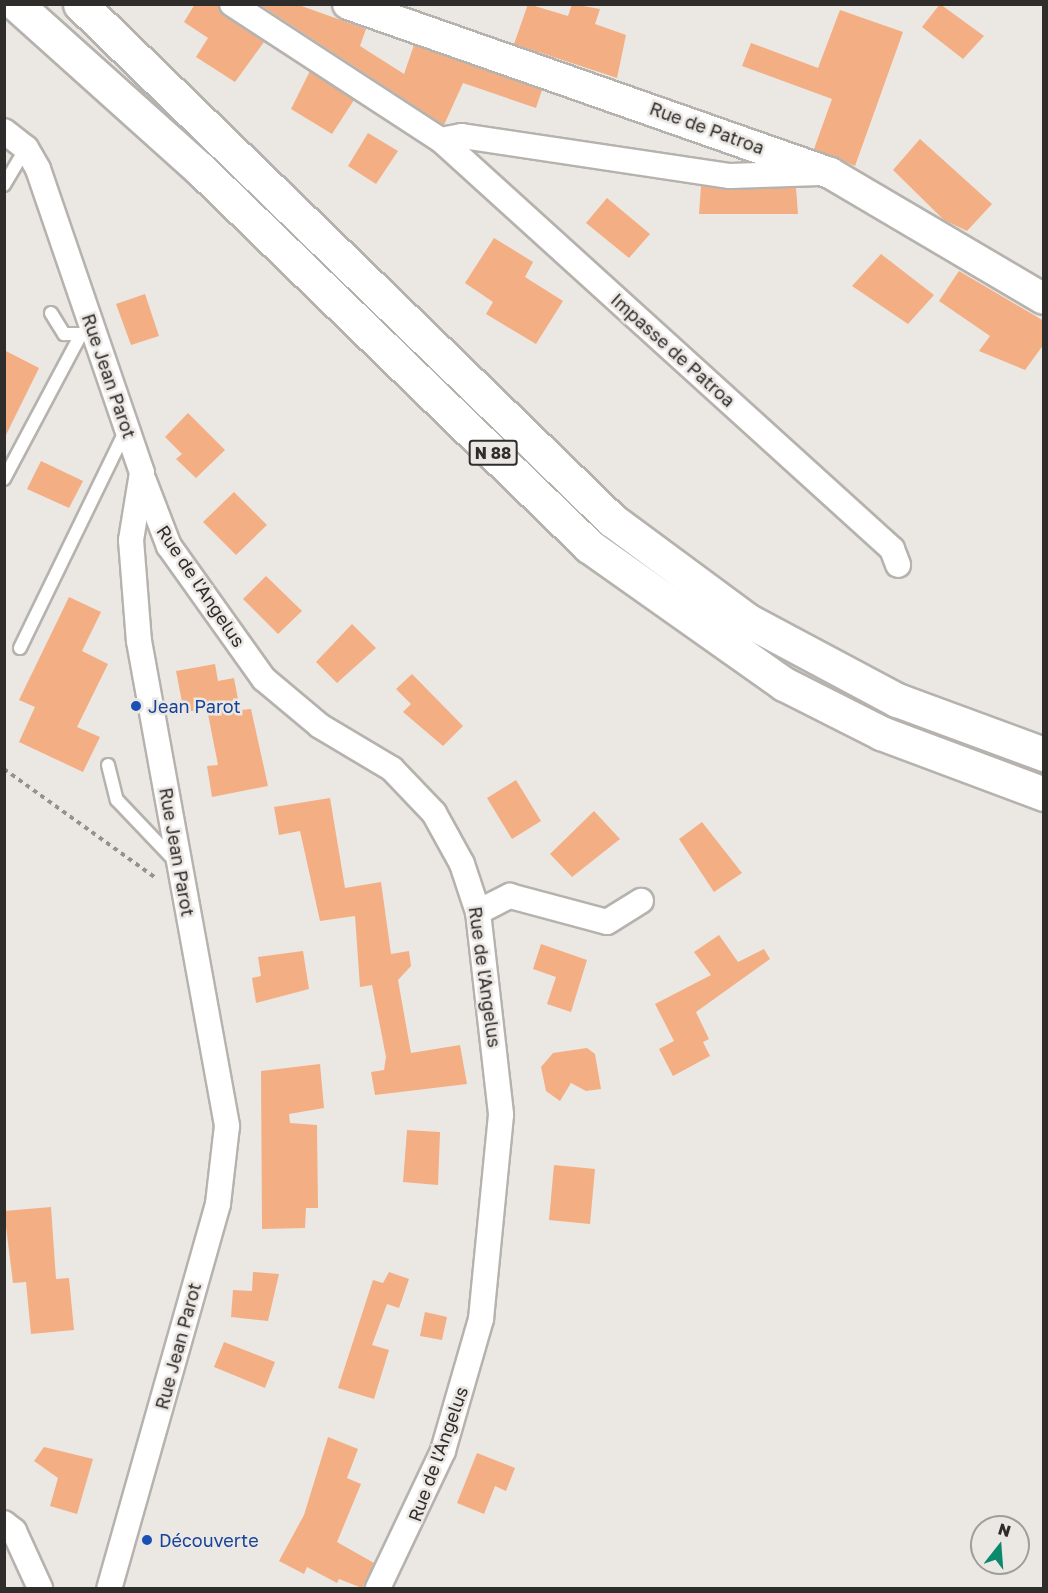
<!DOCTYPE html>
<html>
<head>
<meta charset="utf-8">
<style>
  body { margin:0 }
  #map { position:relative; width:1048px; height:1593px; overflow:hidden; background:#ebe7e3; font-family:"Golos Text",sans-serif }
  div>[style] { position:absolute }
  .building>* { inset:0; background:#f3af83 }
  .path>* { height:4px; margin-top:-2px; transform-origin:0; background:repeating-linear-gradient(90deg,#95918f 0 4.5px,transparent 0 9px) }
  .roads { filter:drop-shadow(2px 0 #b6b2ae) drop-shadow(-2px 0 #b6b2ae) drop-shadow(0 2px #b6b2ae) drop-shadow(0 -2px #b6b2ae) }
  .service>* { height:12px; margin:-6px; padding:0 6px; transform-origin:6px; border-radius:6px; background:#fff }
  .minor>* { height:24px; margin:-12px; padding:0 12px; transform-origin:12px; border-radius:12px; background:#fff }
  .tertiary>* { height:30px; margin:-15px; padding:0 15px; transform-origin:15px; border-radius:15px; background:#fff }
  .trunk>* { height:33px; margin:-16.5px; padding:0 16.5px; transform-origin:16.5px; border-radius:16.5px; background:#fff }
  .dots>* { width:16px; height:16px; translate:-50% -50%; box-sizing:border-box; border:3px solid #ebe7e3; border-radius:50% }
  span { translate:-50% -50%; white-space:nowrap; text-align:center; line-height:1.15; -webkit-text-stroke:5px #ebe7e3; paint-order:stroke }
  .shield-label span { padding:2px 4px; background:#ebe7e3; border:2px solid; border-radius:4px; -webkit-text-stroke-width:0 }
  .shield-label { font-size:16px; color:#2f2d2c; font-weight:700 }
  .street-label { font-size:18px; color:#2f2d2c }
  .transit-label { font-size:18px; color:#164399 }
  .left { translate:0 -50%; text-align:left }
  .frame { position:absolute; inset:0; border:6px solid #2f2d2c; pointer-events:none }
  .north { position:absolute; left:970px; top:1515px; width:60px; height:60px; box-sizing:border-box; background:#ebe7e3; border:2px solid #a09d9a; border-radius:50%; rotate:17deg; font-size:16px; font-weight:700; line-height:24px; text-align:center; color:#2f2d2c }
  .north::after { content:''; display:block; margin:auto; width:21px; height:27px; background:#0a896d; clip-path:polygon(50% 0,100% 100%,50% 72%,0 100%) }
</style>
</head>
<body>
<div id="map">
  <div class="building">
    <div style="clip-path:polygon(195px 4px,218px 4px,224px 16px,264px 42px,235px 82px,196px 57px,208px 38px,184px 22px)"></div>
    <div style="clip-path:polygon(259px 4px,296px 4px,366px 29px,360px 46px,404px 74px,414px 45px,542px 90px,536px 108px,463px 83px,444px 125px)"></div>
    <div style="clip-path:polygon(528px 4px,568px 16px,572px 4px,600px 9px,595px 24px,626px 35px,617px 78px,514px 44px)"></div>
    <div style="clip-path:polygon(940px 4px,984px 36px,963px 59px,922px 27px)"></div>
    <div style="clip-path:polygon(840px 10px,903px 32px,855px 166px,814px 149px,832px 99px,742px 66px,751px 43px,818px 68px)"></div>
    <div style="clip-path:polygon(310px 71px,354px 100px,332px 134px,291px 109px)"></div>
    <div style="clip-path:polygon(368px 133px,398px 151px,376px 184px,348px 166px)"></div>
    <div style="clip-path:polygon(920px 139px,992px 204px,967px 231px,944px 220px,893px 170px)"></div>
    <div style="clip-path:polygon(701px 186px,796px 188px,798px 214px,699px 214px)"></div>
    <div style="clip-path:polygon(607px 198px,650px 234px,629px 258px,586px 223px)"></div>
    <div style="clip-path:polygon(494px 238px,533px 262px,525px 277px,563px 301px,536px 344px,486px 314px,493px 302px,465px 283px)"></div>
    <div style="clip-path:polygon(881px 254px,934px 295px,908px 324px,852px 286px)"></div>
    <div style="clip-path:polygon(959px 271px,1044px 321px,1044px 344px,1025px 370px,979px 351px,990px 336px,939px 301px)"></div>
    <div style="clip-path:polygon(145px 294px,159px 336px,131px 345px,116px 304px)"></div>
    <div style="clip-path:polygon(4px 350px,39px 368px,4px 439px)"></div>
    <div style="clip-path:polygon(188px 413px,225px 450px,196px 478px,176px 459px,182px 454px,165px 437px)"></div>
    <div style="clip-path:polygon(41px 461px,83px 481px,69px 508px,27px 489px)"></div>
    <div style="clip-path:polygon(234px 492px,267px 525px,236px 555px,203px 522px)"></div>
    <div style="clip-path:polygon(266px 576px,302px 611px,278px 634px,243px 599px)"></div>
    <div style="clip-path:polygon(69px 597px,101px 612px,82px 651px,108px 664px,77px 727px,100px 737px,83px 772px,19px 742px,35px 707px,19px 700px)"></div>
    <div style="clip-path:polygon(352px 624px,376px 648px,337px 683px,316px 662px)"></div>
    <div style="clip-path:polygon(215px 664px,218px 681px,234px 678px,240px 710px,251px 709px,268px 786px,212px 797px,207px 766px,218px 765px,207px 709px,184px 712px,176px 671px)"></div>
    <div style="clip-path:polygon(412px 674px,463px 726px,443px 746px,403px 712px,411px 704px,396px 689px)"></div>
    <div style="clip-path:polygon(516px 780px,541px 821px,512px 839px,487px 798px)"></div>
    <div style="clip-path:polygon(330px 798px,345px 888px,381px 882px,391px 954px,409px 951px,411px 966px,398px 980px,411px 1053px,460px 1045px,467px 1084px,375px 1095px,371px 1072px,384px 1070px,386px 1057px,372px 985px,360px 987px,355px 916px,320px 921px,300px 831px,279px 835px,274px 807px)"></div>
    <div style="clip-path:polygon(594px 811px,620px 839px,572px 877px,550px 854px)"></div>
    <div style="clip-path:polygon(702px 822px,742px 873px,714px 892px,679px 839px)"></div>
    <div style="clip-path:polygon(719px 935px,738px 962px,764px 949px,770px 959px,696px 1012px,709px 1039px,703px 1042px,710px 1056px,673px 1076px,659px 1049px,674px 1041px,655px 1004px,711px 975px,694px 952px)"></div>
    <div style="clip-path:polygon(541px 944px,587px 960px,571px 1012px,547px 1004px,556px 977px,533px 969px)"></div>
    <div style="clip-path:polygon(303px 951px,309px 989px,256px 1003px,252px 978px,261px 976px,258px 957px)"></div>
    <div style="clip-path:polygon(587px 1048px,595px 1054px,601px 1089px,586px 1091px,571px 1083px,560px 1101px,546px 1091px,541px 1067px,553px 1053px)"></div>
    <div style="clip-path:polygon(320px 1064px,324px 1108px,289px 1114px,290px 1123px,317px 1125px,318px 1208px,306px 1208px,305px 1228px,262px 1229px,261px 1071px)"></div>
    <div style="clip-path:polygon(407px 1130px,440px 1132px,438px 1185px,403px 1182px)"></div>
    <div style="clip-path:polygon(554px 1165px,595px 1169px,590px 1224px,549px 1220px)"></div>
    <div style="clip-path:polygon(51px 1207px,56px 1279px,69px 1278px,74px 1330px,31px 1334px,26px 1282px,13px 1283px,4px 1211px)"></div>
    <div style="clip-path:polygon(253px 1272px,279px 1274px,268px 1321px,231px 1317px,233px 1290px,252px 1291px)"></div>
    <div style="clip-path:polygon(389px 1272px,409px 1279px,399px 1308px,387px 1304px,372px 1345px,389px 1350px,374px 1399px,338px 1388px,373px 1280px,383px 1283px)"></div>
    <div style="clip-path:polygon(425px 1312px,447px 1317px,442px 1340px,420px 1336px)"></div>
    <div style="clip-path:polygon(224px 1342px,275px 1362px,265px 1388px,214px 1367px)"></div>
    <div style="clip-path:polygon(328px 1437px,358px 1449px,347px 1478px,361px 1484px,337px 1542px,374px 1563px,362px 1588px,339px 1579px,337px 1583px,307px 1567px,304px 1574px,279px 1561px,304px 1515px)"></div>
    <div style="clip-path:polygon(44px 1447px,93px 1459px,77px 1514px,50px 1506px,58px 1478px,34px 1461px)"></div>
    <div style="clip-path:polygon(477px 1453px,515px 1468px,506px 1491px,495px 1486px,484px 1514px,457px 1503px)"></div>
  </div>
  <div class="path">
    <div style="left:4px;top:769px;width:188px;rotate:35.7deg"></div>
  </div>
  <div class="roads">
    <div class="service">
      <div style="left:4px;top:185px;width:43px;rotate:-59.3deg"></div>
      <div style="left:51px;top:313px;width:25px;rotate:58deg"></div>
      <div style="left:64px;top:334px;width:24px"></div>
      <div style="left:4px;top:479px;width:164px;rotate:-62deg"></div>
      <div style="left:20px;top:648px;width:242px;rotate:-64.1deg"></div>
      <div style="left:108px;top:765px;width:36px;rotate:76deg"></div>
      <div style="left:117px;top:800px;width:84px;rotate:46.4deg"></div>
    </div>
    <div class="minor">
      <div style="left:232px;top:4px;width:249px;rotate:33.1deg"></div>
      <div style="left:441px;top:140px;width:609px;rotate:42.2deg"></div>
      <div style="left:892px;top:549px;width:17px;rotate:69deg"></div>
      <div style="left:4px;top:131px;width:28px;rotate:38deg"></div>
      <div style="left:26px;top:148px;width:24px;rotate:60deg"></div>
      <div style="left:38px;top:169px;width:321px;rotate:71.1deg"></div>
      <div style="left:142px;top:473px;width:68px;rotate:99.3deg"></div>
      <div style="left:131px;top:540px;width:101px;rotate:85.5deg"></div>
      <div style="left:139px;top:641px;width:493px;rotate:79.7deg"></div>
      <div style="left:227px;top:1126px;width:79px;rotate:96.6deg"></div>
      <div style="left:218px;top:1204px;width:399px;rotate:105.8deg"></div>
      <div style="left:441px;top:140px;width:21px;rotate:-11deg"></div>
      <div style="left:462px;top:136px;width:271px;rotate:8.5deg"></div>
      <div style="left:730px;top:176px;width:90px;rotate:-1.9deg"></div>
      <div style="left:144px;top:481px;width:70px;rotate:69deg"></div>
      <div style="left:169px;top:546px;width:163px;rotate:54.5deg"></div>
      <div style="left:264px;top:679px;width:73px;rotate:40deg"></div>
      <div style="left:320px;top:726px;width:84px;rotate:30.8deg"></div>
      <div style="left:392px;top:769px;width:61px;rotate:46.3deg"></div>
      <div style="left:434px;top:813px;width:58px;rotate:61.2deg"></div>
      <div style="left:462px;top:864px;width:51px;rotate:71.6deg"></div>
      <div style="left:478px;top:912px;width:204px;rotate:83.5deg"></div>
      <div style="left:501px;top:1115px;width:205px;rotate:95.6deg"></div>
      <div style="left:481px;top:1319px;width:137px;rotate:106.1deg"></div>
      <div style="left:443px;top:1451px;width:152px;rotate:115.4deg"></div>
      <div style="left:478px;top:912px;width:36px;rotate:-27deg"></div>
      <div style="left:510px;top:896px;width:100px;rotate:15deg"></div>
      <div style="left:607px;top:922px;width:40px;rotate:-32deg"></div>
      <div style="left:4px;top:1523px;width:13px;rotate:39deg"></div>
      <div style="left:14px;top:1531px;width:63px;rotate:65.5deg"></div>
    </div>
    <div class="tertiary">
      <div style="left:348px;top:4px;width:511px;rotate:19.32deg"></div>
      <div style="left:830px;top:173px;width:248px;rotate:30.5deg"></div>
    </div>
    <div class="trunk">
      <div style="left:16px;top:4px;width:247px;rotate:41.9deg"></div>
      <div style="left:200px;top:169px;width:542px;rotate:44.1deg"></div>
      <div style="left:589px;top:546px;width:239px;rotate:35.3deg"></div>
      <div style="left:784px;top:684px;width:109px;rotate:26.8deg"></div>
      <div style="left:881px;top:733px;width:174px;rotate:20.5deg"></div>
      <div style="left:80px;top:4px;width:741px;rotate:44.13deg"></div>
      <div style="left:612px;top:520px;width:168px;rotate:36.5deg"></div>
      <div style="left:747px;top:620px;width:170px;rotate:28.1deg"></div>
      <div style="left:897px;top:700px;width:157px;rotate:20.2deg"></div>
    </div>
  </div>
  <div class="dots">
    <div style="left:136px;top:706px;background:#1a4fb4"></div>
    <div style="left:147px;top:1540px;background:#1a4fb4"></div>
  </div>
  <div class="shield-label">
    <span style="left:493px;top:453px">N 88</span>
  </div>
  <div class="street-label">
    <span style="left:707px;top:128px;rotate:20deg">Rue de Patroa</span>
    <span style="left:673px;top:350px;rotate:42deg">Impasse de Patroa</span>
    <span style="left:109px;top:376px;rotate:71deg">Rue Jean Parot</span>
    <span style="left:201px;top:586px;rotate:56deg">Rue de l'Angelus</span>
    <span style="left:177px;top:852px;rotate:80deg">Rue Jean Parot</span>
    <span style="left:485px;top:977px;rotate:82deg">Rue de l'Angelus</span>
    <span style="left:178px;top:1346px;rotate:-75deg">Rue Jean Parot</span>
    <span style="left:438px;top:1454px;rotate:-70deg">Rue de l'Angelus</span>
  </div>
  <div class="transit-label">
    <span class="left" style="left:148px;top:706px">Jean Parot</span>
    <span class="left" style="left:159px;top:1540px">Découverte</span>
  </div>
  <div class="frame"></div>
  <div class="north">N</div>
</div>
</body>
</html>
